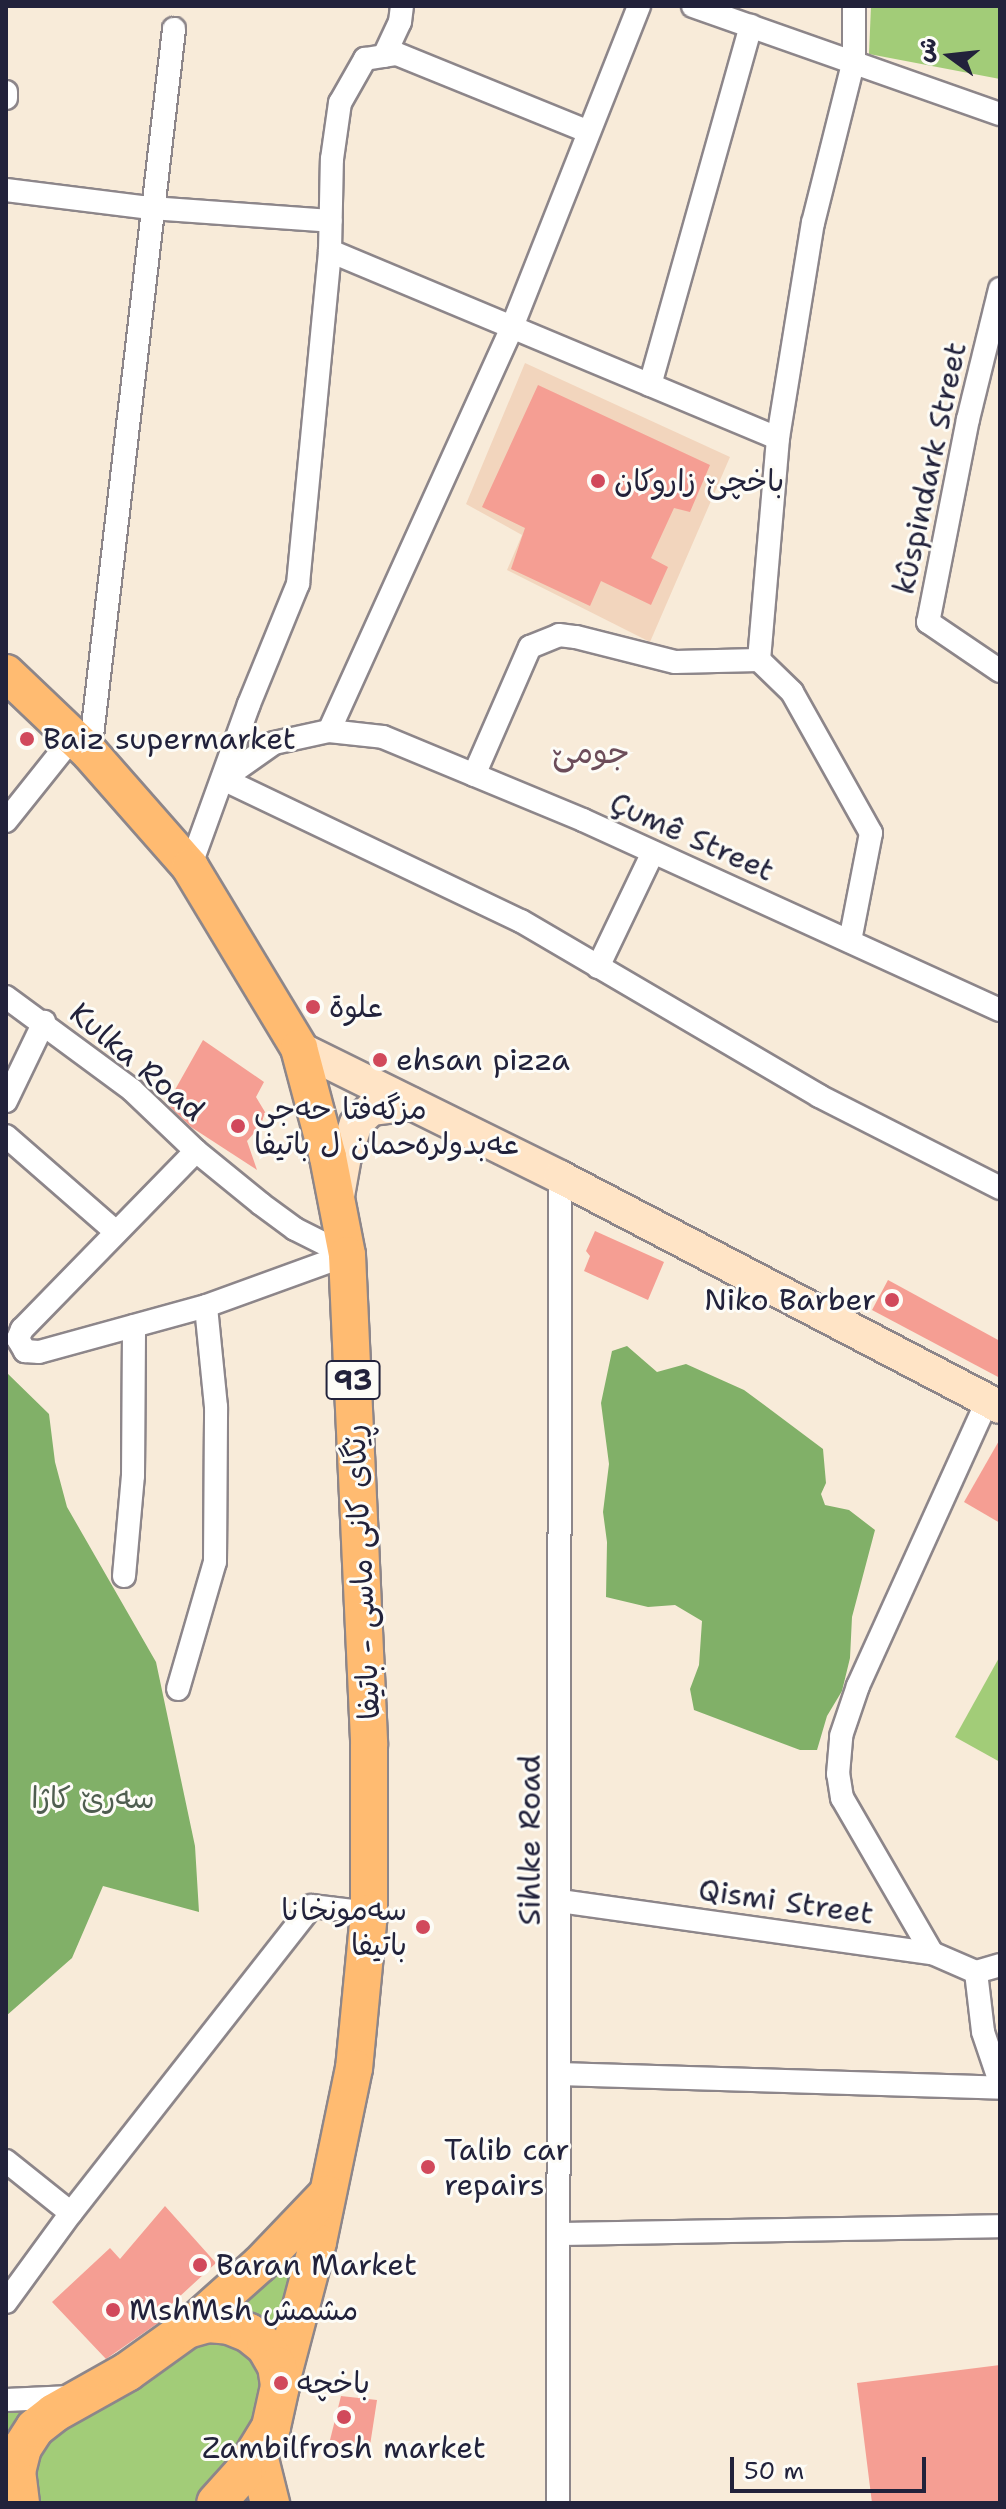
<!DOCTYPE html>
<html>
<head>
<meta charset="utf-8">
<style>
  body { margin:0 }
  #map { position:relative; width:1006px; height:2509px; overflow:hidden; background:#f8ebd9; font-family:"Shantell Sans","Playpen Sans Arabic",sans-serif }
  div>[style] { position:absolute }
  .built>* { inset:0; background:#f2d5bd }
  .green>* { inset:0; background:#a2cc78 }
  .forest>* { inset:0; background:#81b068 }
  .building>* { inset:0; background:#f59e93 }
  .roads { filter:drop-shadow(2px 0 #8d868a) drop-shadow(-2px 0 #8d868a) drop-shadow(0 2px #8d868a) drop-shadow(0 -2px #8d868a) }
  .minor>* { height:22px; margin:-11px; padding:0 11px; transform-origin:11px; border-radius:11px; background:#fff }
  .secondary>* { height:32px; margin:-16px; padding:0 16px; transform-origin:16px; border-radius:16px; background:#ffe4c6 }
  .primary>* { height:36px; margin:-18px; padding:0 18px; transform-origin:18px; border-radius:18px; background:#ffbb71 }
  .trunk>* { height:38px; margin:-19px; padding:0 19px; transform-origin:19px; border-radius:19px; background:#ffbb71 }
  .dots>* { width:22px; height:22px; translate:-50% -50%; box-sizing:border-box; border:4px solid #fdfcf7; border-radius:50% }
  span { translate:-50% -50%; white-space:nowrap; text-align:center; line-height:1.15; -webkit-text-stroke:6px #fdfcf7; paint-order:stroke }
  .shield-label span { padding:2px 6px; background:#fdfcf7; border:2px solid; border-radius:6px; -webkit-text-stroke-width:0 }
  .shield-label { font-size:28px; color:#22223b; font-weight:700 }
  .street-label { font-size:30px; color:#22223b }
  .poi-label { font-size:30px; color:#22223b }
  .left { translate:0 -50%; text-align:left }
  .right { translate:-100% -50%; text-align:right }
  .park-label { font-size:30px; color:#4f5e50 }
  .neighbourhood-label { font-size:32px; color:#6c4d5a }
  .frame { position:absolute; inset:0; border:8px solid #22223b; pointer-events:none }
  .north { position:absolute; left:910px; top:16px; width:80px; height:80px; -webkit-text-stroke:6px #fdfcf7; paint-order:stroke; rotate:285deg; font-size:22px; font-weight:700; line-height:32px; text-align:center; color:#22223b }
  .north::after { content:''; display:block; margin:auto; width:28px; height:36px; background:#22223b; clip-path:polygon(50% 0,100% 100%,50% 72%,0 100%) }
  .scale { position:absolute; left:730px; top:2457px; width:196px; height:36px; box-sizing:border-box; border:4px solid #22223b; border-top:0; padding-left:10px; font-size:24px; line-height:28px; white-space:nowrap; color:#22223b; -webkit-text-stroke:6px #fdfcf7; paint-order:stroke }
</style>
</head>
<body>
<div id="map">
  <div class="built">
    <div style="clip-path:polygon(525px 363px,730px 457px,650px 642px,507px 570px,522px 535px,466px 504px)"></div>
  </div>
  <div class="green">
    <div style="clip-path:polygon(871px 6px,1000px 6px,1000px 79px,869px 54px)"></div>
    <div style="clip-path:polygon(1000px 1656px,1000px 1762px,955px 1737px)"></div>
    <div style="clip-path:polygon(308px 2239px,282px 2348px,231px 2313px)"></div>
    <div style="clip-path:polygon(222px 2336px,262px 2365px,263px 2403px,250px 2440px,206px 2497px,197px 2503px,28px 2503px,33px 2453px,50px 2428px,192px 2340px)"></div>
    <div style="clip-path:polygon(42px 2409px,6px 2438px,6px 2410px)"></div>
  </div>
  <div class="forest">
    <div style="clip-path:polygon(627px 1346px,657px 1372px,686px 1364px,744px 1390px,771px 1410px,823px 1449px,826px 1483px,821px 1494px,825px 1505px,849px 1510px,875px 1530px,852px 1617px,850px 1658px,842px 1691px,827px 1716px,817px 1750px,800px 1750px,694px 1710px,690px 1689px,699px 1665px,702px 1621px,675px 1605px,648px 1607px,606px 1597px,607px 1542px,603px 1512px,609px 1464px,601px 1403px,612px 1351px)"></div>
    <div style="clip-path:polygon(6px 1372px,49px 1414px,55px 1462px,67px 1507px,156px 1662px,195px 1846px,199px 1912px,103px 1886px,72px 1958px,6px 2016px)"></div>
  </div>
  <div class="building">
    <div style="clip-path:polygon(538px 385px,710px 465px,690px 512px,674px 508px,651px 558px,668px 567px,651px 605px,601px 581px,590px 606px,511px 569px,525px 528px,482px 507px)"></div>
    <div style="clip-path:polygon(203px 1040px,264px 1082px,256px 1097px,265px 1112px,261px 1125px,247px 1141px,257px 1170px,191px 1127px,167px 1104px)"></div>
    <div style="clip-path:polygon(595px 1231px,664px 1262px,648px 1300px,584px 1271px,590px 1256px,586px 1251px)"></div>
    <div style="clip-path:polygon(888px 1280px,1000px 1341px,1000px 1378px,872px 1310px)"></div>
    <div style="clip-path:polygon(1000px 1439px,1000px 1523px,964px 1502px)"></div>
    <div style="clip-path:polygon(165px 2206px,216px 2263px,166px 2309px,171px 2314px,106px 2359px,52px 2302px,110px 2248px,120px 2259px)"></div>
    <div style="clip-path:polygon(1000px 2365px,1000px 2503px,872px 2503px,857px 2383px)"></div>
    <div style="clip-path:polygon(341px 2396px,377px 2400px,369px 2452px,328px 2448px)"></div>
  </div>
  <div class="roads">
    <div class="minor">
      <div style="left:693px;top:6px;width:325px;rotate:19.4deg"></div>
      <div style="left:384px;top:56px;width:38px;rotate:-65deg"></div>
      <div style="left:400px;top:22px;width:16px;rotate:-83deg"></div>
      <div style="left:6px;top:92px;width:6px;rotate:90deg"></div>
      <div style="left:6px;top:190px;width:146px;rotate:7.1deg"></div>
      <div style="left:151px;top:208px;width:180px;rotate:4.1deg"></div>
      <div style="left:330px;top:251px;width:485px;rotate:22.7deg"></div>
      <div style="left:1000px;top:289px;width:134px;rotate:103.8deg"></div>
      <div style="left:968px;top:419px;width:207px;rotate:101.1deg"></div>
      <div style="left:928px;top:622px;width:87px;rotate:34.2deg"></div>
      <div style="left:650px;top:385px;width:373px;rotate:-74.3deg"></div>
      <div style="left:329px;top:731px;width:444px;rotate:-65.6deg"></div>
      <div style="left:512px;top:327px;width:345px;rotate:-68.4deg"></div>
      <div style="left:90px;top:753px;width:729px;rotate:-83.38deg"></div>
      <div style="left:474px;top:775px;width:140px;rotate:-66.4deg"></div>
      <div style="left:530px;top:647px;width:31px;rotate:-22deg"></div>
      <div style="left:559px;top:635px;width:17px;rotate:7deg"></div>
      <div style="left:576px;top:637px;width:102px;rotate:14.2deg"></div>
      <div style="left:675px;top:662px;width:84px;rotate:-1.4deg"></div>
      <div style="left:223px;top:779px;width:330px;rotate:25.5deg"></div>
      <div style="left:521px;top:921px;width:346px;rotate:30.4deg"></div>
      <div style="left:819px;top:1096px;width:203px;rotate:26.9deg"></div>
      <div style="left:223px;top:779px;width:62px;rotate:-35.2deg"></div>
      <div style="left:274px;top:743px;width:56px;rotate:-12.3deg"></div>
      <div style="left:329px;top:731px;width:54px;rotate:6.3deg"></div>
      <div style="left:383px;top:737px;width:217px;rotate:22.5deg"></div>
      <div style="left:583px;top:820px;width:458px;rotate:24.5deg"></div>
      <div style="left:6px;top:821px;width:107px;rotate:-51.4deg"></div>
      <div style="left:190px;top:867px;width:173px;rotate:-70.1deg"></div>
      <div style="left:249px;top:704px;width:130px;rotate:-67.8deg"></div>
      <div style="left:298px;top:584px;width:335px;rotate:-84.5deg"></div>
      <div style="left:330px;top:251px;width:92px;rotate:-88.8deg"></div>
      <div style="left:332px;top:159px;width:57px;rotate:-81.9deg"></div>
      <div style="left:340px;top:103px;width:51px;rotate:-60.4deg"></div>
      <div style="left:365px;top:59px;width:32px;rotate:-9deg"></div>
      <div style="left:397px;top:54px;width:207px;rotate:22.1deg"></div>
      <div style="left:850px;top:941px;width:110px;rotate:-79deg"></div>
      <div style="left:871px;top:833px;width:162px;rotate:-119.3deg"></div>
      <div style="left:792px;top:692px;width:46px;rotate:-135.9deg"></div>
      <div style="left:759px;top:660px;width:223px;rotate:-85.1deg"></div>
      <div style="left:778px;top:438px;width:218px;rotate:-80.8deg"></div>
      <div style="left:813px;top:223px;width:168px;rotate:-75.9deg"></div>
      <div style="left:854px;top:60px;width:54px;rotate:-90deg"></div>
      <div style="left:598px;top:967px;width:127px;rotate:-64.4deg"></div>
      <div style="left:6px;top:997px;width:157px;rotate:36.4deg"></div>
      <div style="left:132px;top:1090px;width:88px;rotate:43.6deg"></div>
      <div style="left:196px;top:1151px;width:84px;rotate:39.2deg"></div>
      <div style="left:261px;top:1204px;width:42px;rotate:36.3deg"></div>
      <div style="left:295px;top:1229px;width:58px;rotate:26.6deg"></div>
      <div style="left:6px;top:1101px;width:88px;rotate:-64.3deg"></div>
      <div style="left:6px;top:1136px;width:146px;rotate:41.1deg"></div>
      <div style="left:196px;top:1151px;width:249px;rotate:134.3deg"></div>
      <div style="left:22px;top:1329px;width:11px;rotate:112deg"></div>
      <div style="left:18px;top:1339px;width:14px;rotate:60deg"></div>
      <div style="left:25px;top:1351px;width:14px;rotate:4deg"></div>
      <div style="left:39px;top:1352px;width:173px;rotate:-15.4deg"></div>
      <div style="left:206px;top:1306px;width:150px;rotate:-19.9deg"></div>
      <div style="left:124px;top:1576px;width:100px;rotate:-84.9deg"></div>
      <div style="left:133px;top:1476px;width:150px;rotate:-89.6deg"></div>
      <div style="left:178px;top:1689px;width:132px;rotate:-73.8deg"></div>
      <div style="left:215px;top:1562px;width:155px;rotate:-89.6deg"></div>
      <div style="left:216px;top:1407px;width:101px;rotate:-95.7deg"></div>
      <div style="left:560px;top:1901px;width:376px;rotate:8deg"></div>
      <div style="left:932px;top:1953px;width:48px;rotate:23.4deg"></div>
      <div style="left:976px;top:1972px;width:25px;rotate:-16deg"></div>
      <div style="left:932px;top:1953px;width:179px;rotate:-120.1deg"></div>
      <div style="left:842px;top:1798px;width:24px;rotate:-99deg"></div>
      <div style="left:838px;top:1774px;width:38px;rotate:-85deg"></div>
      <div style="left:841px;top:1736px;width:53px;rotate:-71.2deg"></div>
      <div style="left:858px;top:1686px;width:314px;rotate:-65.6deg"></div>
      <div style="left:976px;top:1972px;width:60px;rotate:83.3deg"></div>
      <div style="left:983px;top:2032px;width:53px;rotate:71.2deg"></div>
      <div style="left:562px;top:2074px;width:438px;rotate:1.8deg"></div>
      <div style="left:6px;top:2161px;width:83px;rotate:38.7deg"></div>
      <div style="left:559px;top:2234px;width:441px;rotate:-1deg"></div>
      <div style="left:6px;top:2302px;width:110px;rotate:-53.9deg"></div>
      <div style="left:71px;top:2213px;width:390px;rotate:-51.9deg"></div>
      <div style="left:312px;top:1906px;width:57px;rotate:7deg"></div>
      <div style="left:6px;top:2400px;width:65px;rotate:-2.6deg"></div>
      <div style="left:558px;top:2503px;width:1326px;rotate:-89.91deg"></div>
    </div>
    <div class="secondary">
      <div style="left:299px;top:1048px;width:291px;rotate:26.3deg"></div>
      <div style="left:560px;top:1177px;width:496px;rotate:27.6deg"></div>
      <div style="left:338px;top:1196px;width:40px;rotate:-80deg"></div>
      <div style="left:345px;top:1157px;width:35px;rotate:-72deg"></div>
      <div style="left:356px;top:1124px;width:21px;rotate:-45deg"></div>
      <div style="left:371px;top:1109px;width:41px;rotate:-7deg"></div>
    </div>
    <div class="primary">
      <div style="left:6px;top:673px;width:116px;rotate:43.6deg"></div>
      <div style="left:90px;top:753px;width:152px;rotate:48.7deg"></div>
      <div style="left:190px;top:867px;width:211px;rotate:58.9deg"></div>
      <div style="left:299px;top:1048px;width:113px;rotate:75.1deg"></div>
      <div style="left:328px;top:1157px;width:100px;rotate:79deg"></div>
      <div style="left:347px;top:1255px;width:490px;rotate:87.4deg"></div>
      <div style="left:369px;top:1745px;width:168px;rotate:90deg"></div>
      <div style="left:369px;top:1913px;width:156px;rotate:95.5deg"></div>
      <div style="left:354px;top:2068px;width:178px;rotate:101.7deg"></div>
      <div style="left:318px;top:2242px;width:149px;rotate:104.8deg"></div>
      <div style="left:187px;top:2329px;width:98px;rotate:-41.7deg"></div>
      <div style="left:260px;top:2264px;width:97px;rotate:-46.3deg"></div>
    </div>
    <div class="trunk">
      <div style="left:257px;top:2451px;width:54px;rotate:76deg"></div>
      <div style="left:20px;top:2503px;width:31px;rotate:-97deg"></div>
      <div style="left:16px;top:2472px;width:25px;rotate:-76deg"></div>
      <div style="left:22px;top:2448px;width:24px;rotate:-57deg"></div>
      <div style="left:35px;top:2428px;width:24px;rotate:-38deg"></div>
      <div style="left:54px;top:2413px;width:84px;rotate:-29.3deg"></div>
      <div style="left:127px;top:2372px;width:74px;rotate:-35.6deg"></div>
      <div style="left:187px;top:2329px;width:22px;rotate:-16deg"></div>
      <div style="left:208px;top:2323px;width:21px;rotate:5deg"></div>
      <div style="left:229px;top:2325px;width:22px;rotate:22deg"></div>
      <div style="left:249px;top:2333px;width:22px;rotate:39deg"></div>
      <div style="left:266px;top:2347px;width:22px;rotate:60deg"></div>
      <div style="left:277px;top:2366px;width:20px;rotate:81deg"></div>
      <div style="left:280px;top:2386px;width:42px;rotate:102.4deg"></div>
      <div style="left:271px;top:2427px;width:54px;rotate:121.3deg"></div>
      <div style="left:243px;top:2473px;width:40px;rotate:132deg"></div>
    </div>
  </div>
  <div class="dots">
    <div style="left:598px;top:481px;background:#d1495b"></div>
    <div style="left:27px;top:739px;background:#d1495b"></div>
    <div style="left:313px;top:1007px;background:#d1495b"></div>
    <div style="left:380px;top:1060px;background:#d1495b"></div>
    <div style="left:238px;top:1126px;background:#d1495b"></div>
    <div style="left:892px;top:1300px;background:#d1495b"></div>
    <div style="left:423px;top:1927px;background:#d1495b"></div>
    <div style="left:428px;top:2167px;background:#d1495b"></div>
    <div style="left:200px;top:2265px;background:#d1495b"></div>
    <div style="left:113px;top:2310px;background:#d1495b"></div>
    <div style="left:281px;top:2383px;background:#d1495b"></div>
    <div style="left:344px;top:2417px;background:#d1495b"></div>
  </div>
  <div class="shield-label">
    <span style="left:353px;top:1380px">93</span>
  </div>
  <div class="street-label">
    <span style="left:930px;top:468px;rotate:-78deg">kûspindark Street</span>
    <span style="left:692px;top:837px;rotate:24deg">Çumê Street</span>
    <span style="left:137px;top:1062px;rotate:40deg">Kulka Road</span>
    <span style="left:362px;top:1572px;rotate:-93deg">ڕێگای کانی ماسی - باتيفا</span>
    <span style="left:530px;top:1840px;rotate:-90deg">Sihlke Road</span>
    <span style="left:786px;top:1902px;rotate:8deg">Qismi Street</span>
  </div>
  <div class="poi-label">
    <span class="left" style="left:614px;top:481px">باخچێ زاروکان</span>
    <span class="left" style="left:43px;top:739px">Baiz supermarket</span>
    <span class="left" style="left:329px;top:1007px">علوة</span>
    <span class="left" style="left:396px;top:1060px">ehsan pizza</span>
    <span class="left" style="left:254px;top:1126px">مزگەفتا حەجی<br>عەبدولرەحمان ل باتیفا</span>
    <span class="right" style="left:876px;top:1300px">Niko Barber</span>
    <span class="right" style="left:407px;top:1927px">سه‌مونخانا<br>باتيفا</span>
    <span class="left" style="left:444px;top:2167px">Talib car<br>repairs</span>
    <span class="left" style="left:216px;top:2265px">Baran Market</span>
    <span class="left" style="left:129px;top:2310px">MshMsh مشمش</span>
    <span class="left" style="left:297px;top:2383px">باخچە</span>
    <span style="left:344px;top:2448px">Zambilfrosh market</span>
  </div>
  <div class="park-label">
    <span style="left:93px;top:1798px">سەرێ کاژا</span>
  </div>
  <div class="neighbourhood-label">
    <span style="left:591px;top:752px">جومێ</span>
  </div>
  <div class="frame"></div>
  <div class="north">ش</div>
  <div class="scale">50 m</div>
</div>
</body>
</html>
